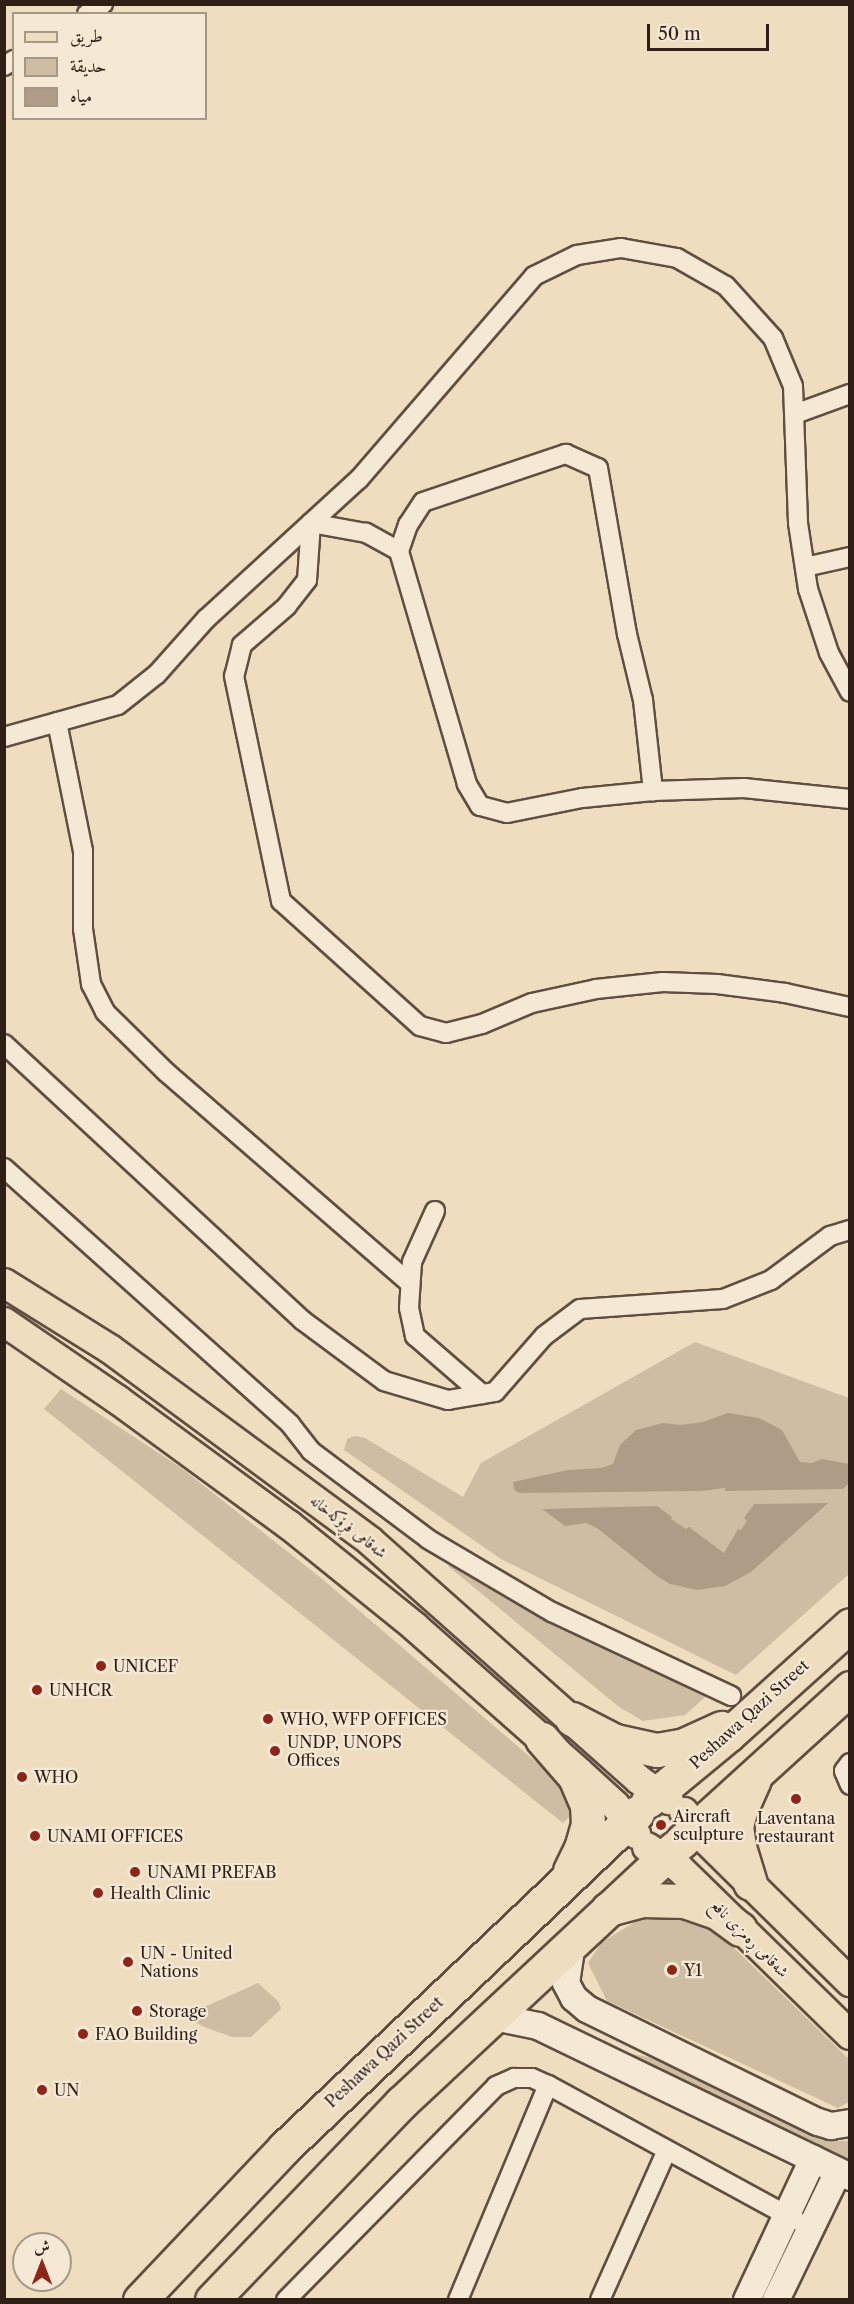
<!DOCTYPE html>
<html>
<head>
<meta charset="utf-8">
<style>
  body { margin:0 }
  #map { position:relative; width:854px; height:2304px; overflow:hidden; background:#efddc0; font-family:"Libre Caslon Text",Amiri,serif }
  div>[style] { position:absolute }
  .green>* { inset:0; background:#cfbda3 }
  .water>* { inset:0; background:#ae9c86 }
  .roads { filter:drop-shadow(2px 0 #604e40) drop-shadow(-2px 0 #604e40) drop-shadow(0 2px #604e40) drop-shadow(0 -2px #604e40) }
  .street>* { height:18px; margin:-9px; padding:0 9px; transform-origin:9px; border-radius:9px; background:#f5e9d6 }
  .secondary>* { height:26px; margin:-13px; padding:0 13px; transform-origin:13px; border-radius:13px; background:#f5e9d6 }
  .primary>* { height:28px; margin:-14px; padding:0 14px; transform-origin:14px; border-radius:14px; background:#efddc0 }
  .highway>* { height:33px; margin:-16.5px; padding:0 16.5px; transform-origin:16.5px; border-radius:16.5px; background:#efddc0 }
  .dots>* { width:16px; height:16px; translate:-50% -50%; box-sizing:border-box; border:3px solid #f5e9d6; border-radius:50% }
  span { translate:-50% -50%; white-space:nowrap; text-align:center; line-height:1.15; -webkit-text-stroke:4.5px #f5e9d6; paint-order:stroke }
  .street-label { font-size:16px; color:#301f16 }
  .poi-label { font-size:16px; color:#301f16 }
  .left { translate:0 -50%; text-align:left }
  .frame { position:absolute; inset:0; border:6px solid #301f16; pointer-events:none }
  .legend { position:absolute; left:12px; top:12px; width:195px; height:108px; box-sizing:border-box; background:#f5e9d6; border:2px solid #a69889; margin:0; padding:8px 10px; list-style:none; font-size:18px; color:#301f16 }
  .legend li { display:flex; align-items:center; gap:12px; height:30px }
  .legend b { width:30px; border:2px solid #a69889 }
  .north { position:absolute; left:12px; top:2232px; width:60px; height:60px; box-sizing:border-box; background:#f5e9d6; border:2px solid #a69889; border-radius:50%; rotate:0deg; font-size:16px; font-weight:700; line-height:24px; text-align:center; color:#301f16 }
  .north::after { content:''; display:block; margin:auto; width:21px; height:27px; background:#8f2418; clip-path:polygon(50% 0,100% 100%,50% 72%,0 100%) }
  .scale { position:absolute; left:647px; top:24px; width:122px; height:27px; box-sizing:border-box; border:3px solid #301f16; border-top:0; padding-left:8px; font-size:18px; line-height:21px; white-space:nowrap; color:#301f16; -webkit-text-stroke:4px #f5e9d6; paint-order:stroke }
</style>
</head>
<body>
<div id="map">
  <div class="green">
    <div style="clip-path:polygon(695px 1342px,849px 1398px,849px 1574px,736px 1675px,501px 1559px,344px 1450px,347px 1439px,355px 1436px,365px 1438px,463px 1497px,481px 1463px)"></div>
    <div style="clip-path:polygon(61px 1389px,180px 1467px,321px 1578px,557px 1780px,570px 1798px,572px 1811px,568px 1818px,563px 1823px,44px 1409px)"></div>
    <div style="clip-path:polygon(458px 1560px,490px 1583px,589px 1640px,673px 1671px,711px 1692px,685px 1715px,643px 1721px,619px 1707px,448px 1566px)"></div>
    <div style="clip-path:polygon(658px 1908px,708px 1923px,849px 2059px,849px 2102px,838px 2108px,607px 2001px,588px 1963px,602px 1942px)"></div>
    <div style="clip-path:polygon(258px 1983px,279px 2002px,281px 2009px,251px 2037px,232px 2037px,204px 2027px,184px 2016px)"></div>
    <div style="clip-path:polygon(617px 2051px,653px 2058px,828px 2141px,849px 2141px,849px 2162px)"></div>
  </div>
  <div class="water">
    <div style="clip-path:polygon(728px 1413px,759px 1418px,782px 1430px,800px 1462px,812px 1463px,822px 1459px,849px 1464px,849px 1483px,843px 1489px,725px 1491px,725px 1488px,701px 1491px,519px 1493px,514px 1490px,513px 1482px,568px 1470px,601px 1468px,613px 1464px,620px 1445px,636px 1430px,663px 1423px,680px 1425px,703px 1422px)"></div>
    <div style="clip-path:polygon(828px 1503px,751px 1572px,725px 1586px,697px 1590px,670px 1584px,657px 1576px,597px 1528px,586px 1523px,565px 1526px,542px 1509px,657px 1506px,672px 1517px,671px 1519px,686px 1529px,689px 1527px,724px 1553px,738px 1529px,741px 1530px,747px 1521px,744px 1518px,754px 1504px)"></div>
  </div>
  <div class="roads">
    <div class="street">
      <div style="left:87px;top:14px;width:19px;rotate:-32deg"></div>
      <div style="left:4px;top:66px;width:12px;rotate:-31deg"></div>
      <div style="left:795px;top:414px;width:59px;rotate:-20deg"></div>
      <div style="left:399px;top:551px;width:28px;rotate:-71deg"></div>
      <div style="left:408px;top:525px;width:27px;rotate:-57deg"></div>
      <div style="left:423px;top:502px;width:151px;rotate:-18.6deg"></div>
      <div style="left:566px;top:454px;width:35px;rotate:24deg"></div>
      <div style="left:598px;top:468px;width:169px;rotate:80.1deg"></div>
      <div style="left:627px;top:634px;width:68px;rotate:76.4deg"></div>
      <div style="left:643px;top:700px;width:92px;rotate:83.7deg"></div>
      <div style="left:805px;top:567px;width:46px;rotate:-12.5deg"></div>
      <div style="left:57px;top:722px;width:132px;rotate:78.6deg"></div>
      <div style="left:83px;top:851px;width:78px;rotate:90deg"></div>
      <div style="left:83px;top:929px;width:56px;rotate:81.7deg"></div>
      <div style="left:91px;top:984px;width:31px;rotate:63deg"></div>
      <div style="left:105px;top:1012px;width:86px;rotate:44.5deg"></div>
      <div style="left:166px;top:1072px;width:323px;rotate:40.9deg"></div>
      <div style="left:4px;top:737px;width:118px;rotate:-15.7deg"></div>
      <div style="left:118px;top:705px;width:50px;rotate:-38.5deg"></div>
      <div style="left:157px;top:674px;width:74px;rotate:-48.3deg"></div>
      <div style="left:206px;top:619px;width:207px;rotate:-42.5deg"></div>
      <div style="left:359px;top:479px;width:268px;rotate:-49.2deg"></div>
      <div style="left:534px;top:276px;width:48px;rotate:-26deg"></div>
      <div style="left:577px;top:255px;width:45px;rotate:-9deg"></div>
      <div style="left:621px;top:248px;width:57px;rotate:10.1deg"></div>
      <div style="left:677px;top:258px;width:56px;rotate:29.7deg"></div>
      <div style="left:726px;top:286px;width:70px;rotate:47.9deg"></div>
      <div style="left:773px;top:338px;width:52px;rotate:67.4deg"></div>
      <div style="left:793px;top:386px;width:137px;rotate:87.9deg"></div>
      <div style="left:798px;top:523px;width:67px;rotate:81.4deg"></div>
      <div style="left:808px;top:589px;width:67px;rotate:71.8deg"></div>
      <div style="left:829px;top:653px;width:44px;rotate:61.7deg"></div>
      <div style="left:850px;top:799px;width:107px;rotate:-174.1deg"></div>
      <div style="left:744px;top:788px;width:91px;rotate:178.1deg"></div>
      <div style="left:653px;top:791px;width:71px;rotate:174.4deg"></div>
      <div style="left:582px;top:798px;width:76px;rotate:168.7deg"></div>
      <div style="left:507px;top:813px;width:28px;rotate:-165deg"></div>
      <div style="left:480px;top:806px;width:26px;rotate:-121deg"></div>
      <div style="left:467px;top:784px;width:243px;rotate:-106.3deg"></div>
      <div style="left:399px;top:551px;width:38px;rotate:-151deg"></div>
      <div style="left:366px;top:533px;width:56px;rotate:-169.7deg"></div>
      <div style="left:311px;top:523px;width:57px;rotate:94deg"></div>
      <div style="left:307px;top:580px;width:33px;rotate:128deg"></div>
      <div style="left:287px;top:606px;width:60px;rotate:139.1deg"></div>
      <div style="left:242px;top:645px;width:32px;rotate:104deg"></div>
      <div style="left:234px;top:676px;width:230px;rotate:78.2deg"></div>
      <div style="left:281px;top:901px;width:187px;rotate:42deg"></div>
      <div style="left:420px;top:1026px;width:27px;rotate:15deg"></div>
      <div style="left:446px;top:1033px;width:37px;rotate:-14deg"></div>
      <div style="left:482px;top:1024px;width:54px;rotate:-22.8deg"></div>
      <div style="left:532px;top:1003px;width:66px;rotate:-12.3deg"></div>
      <div style="left:596px;top:989px;width:67px;rotate:-6deg"></div>
      <div style="left:663px;top:982px;width:54px;rotate:2.1deg"></div>
      <div style="left:717px;top:984px;width:69px;rotate:7.5deg"></div>
      <div style="left:785px;top:993px;width:66px;rotate:12.2deg"></div>
      <div style="left:4px;top:1044px;width:406px;rotate:42.8deg"></div>
      <div style="left:302px;top:1320px;width:102px;rotate:36.6deg"></div>
      <div style="left:384px;top:1381px;width:67px;rotate:16.5deg"></div>
      <div style="left:448px;top:1400px;width:48px;rotate:-9.7deg"></div>
      <div style="left:495px;top:1392px;width:74px;rotate:-48.8deg"></div>
      <div style="left:544px;top:1336px;width:45px;rotate:-36.9deg"></div>
      <div style="left:580px;top:1309px;width:143px;rotate:-4deg"></div>
      <div style="left:723px;top:1299px;width:52px;rotate:-21.6deg"></div>
      <div style="left:771px;top:1280px;width:74px;rotate:-36.7deg"></div>
      <div style="left:830px;top:1236px;width:21px;rotate:-17deg"></div>
      <div style="left:4px;top:1168px;width:384px;rotate:41.8deg"></div>
      <div style="left:290px;top:1424px;width:34px;rotate:52deg"></div>
      <div style="left:311px;top:1451px;width:146px;rotate:36.9deg"></div>
      <div style="left:428px;top:1539px;width:144px;rotate:30.5deg"></div>
      <div style="left:552px;top:1612px;width:198px;rotate:25.1deg"></div>
      <div style="left:435px;top:1211px;width:56px;rotate:114.3deg"></div>
      <div style="left:412px;top:1262px;width:46px;rotate:93.7deg"></div>
      <div style="left:409px;top:1308px;width:29px;rotate:78deg"></div>
      <div style="left:415px;top:1336px;width:89px;rotate:40.9deg"></div>
      <div style="left:850px;top:1763px;width:10px;rotate:127deg"></div>
      <div style="left:844px;top:1771px;width:15px;rotate:67deg"></div>
      <div style="left:286px;top:2300px;width:300px;rotate:-45.5deg"></div>
      <div style="left:496px;top:2086px;width:20px;rotate:-24deg"></div>
      <div style="left:514px;top:2078px;width:18px"></div>
      <div style="left:532px;top:2078px;width:17px;rotate:24deg"></div>
      <div style="left:548px;top:2085px;width:282px;rotate:28.6deg"></div>
      <div style="left:458px;top:2300px;width:233px;rotate:-67.3deg"></div>
      <div style="left:600px;top:2300px;width:164px;rotate:-65.9deg"></div>
    </div>
    <div class="secondary">
      <div style="left:572px;top:1943px;width:40px;rotate:98.5deg"></div>
      <div style="left:566px;top:1983px;width:17px;rotate:62deg"></div>
      <div style="left:574px;top:1998px;width:17px;rotate:40deg"></div>
      <div style="left:587px;top:2009px;width:257px;rotate:26.1deg"></div>
      <div style="left:818px;top:2122px;width:14px;rotate:17deg"></div>
      <div style="left:831px;top:2126px;width:19px;rotate:-9deg"></div>
      <div style="left:494px;top:2017px;width:45px;rotate:11.6deg"></div>
      <div style="left:538px;top:2026px;width:347px;rotate:25.8deg"></div>
      <div style="left:747px;top:2300px;width:156px;rotate:-64.9deg"></div>
      <div style="left:776px;top:2300px;width:142px;rotate:-64.2deg"></div>
    </div>
    <div class="primary">
      <div style="left:4px;top:1283px;width:125px;rotate:31.9deg"></div>
      <div style="left:110px;top:1349px;width:323px;rotate:36.4deg"></div>
      <div style="left:370px;top:1541px;width:360px;rotate:41.6deg"></div>
      <div style="left:639px;top:1780px;width:36px;rotate:34deg"></div>
      <div style="left:4px;top:1322px;width:138px;rotate:34.4deg"></div>
      <div style="left:118px;top:1400px;width:212px;rotate:36.2deg"></div>
      <div style="left:289px;top:1525px;width:161px;rotate:38.9deg"></div>
      <div style="left:414px;top:1626px;width:220px;rotate:41.5deg"></div>
      <div style="left:579px;top:1772px;width:49px;rotate:42.5deg"></div>
      <div style="left:615px;top:1805px;width:36px;rotate:54deg"></div>
      <div style="left:684px;top:1812px;width:34px;rotate:52deg"></div>
      <div style="left:705px;top:1839px;width:204px;rotate:44.6deg"></div>
      <div style="left:647px;top:1847px;width:38px;rotate:33deg"></div>
      <div style="left:679px;top:1868px;width:239px;rotate:44.3deg"></div>
    </div>
    <div class="highway">
      <div style="left:572px;top:1719px;width:48px;rotate:27.1deg"></div>
      <div style="left:615px;top:1741px;width:43px;rotate:12.1deg"></div>
      <div style="left:657px;top:1750px;width:27px;rotate:-10deg"></div>
      <div style="left:684px;top:1745px;width:41px;rotate:-24.7deg"></div>
      <div style="left:542px;top:1739px;width:50px;rotate:49deg"></div>
      <div style="left:575px;top:1777px;width:30px;rotate:67deg"></div>
      <div style="left:587px;top:1805px;width:19px;rotate:87deg"></div>
      <div style="left:588px;top:1824px;width:25px;rotate:106deg"></div>
      <div style="left:581px;top:1848px;width:25px;rotate:116deg"></div>
      <div style="left:648px;top:1801px;width:104px;rotate:-39.5deg"></div>
      <div style="left:728px;top:1735px;width:164px;rotate:-42deg"></div>
      <div style="left:681px;top:1842px;width:229px;rotate:-42.3deg"></div>
      <div style="left:750px;top:1883px;width:38px;rotate:-107deg"></div>
      <div style="left:739px;top:1847px;width:21px;rotate:-98deg"></div>
      <div style="left:736px;top:1826px;width:16px;rotate:-75deg"></div>
      <div style="left:740px;top:1811px;width:34px;rotate:-66deg"></div>
      <div style="left:608px;top:1909px;width:35px;rotate:-15deg"></div>
      <div style="left:642px;top:1900px;width:42px;rotate:1.4deg"></div>
      <div style="left:684px;top:1901px;width:36px;rotate:19deg"></div>
      <div style="left:718px;top:1913px;width:27px;rotate:36deg"></div>
      <div style="left:140px;top:2300px;width:209px;rotate:-46.5deg"></div>
      <div style="left:284px;top:2148px;width:487px;rotate:-43.5deg"></div>
      <div style="left:212px;top:2300px;width:273px;rotate:-46.2deg"></div>
      <div style="left:401px;top:2103px;width:374px;rotate:-43deg"></div>
    </div>
  </div>
  <div class="dots">
    <div style="left:101px;top:1666px;background:#8f2418"></div>
    <div style="left:37px;top:1690px;background:#8f2418"></div>
    <div style="left:268px;top:1719px;background:#8f2418"></div>
    <div style="left:275px;top:1751px;background:#8f2418"></div>
    <div style="left:22px;top:1777px;background:#8f2418"></div>
    <div style="left:796px;top:1799px;background:#8f2418"></div>
    <div style="left:661px;top:1825px;background:#8f2418"></div>
    <div style="left:35px;top:1836px;background:#8f2418"></div>
    <div style="left:135px;top:1872px;background:#8f2418"></div>
    <div style="left:98px;top:1893px;background:#8f2418"></div>
    <div style="left:128px;top:1962px;background:#8f2418"></div>
    <div style="left:672px;top:1970px;background:#8f2418"></div>
    <div style="left:137px;top:2011px;background:#8f2418"></div>
    <div style="left:83px;top:2034px;background:#8f2418"></div>
    <div style="left:42px;top:2090px;background:#8f2418"></div>
  </div>
  <div class="street-label">
    <span style="left:349px;top:1526px;rotate:38deg">شەقامی فڕۆکەخانە</span>
    <span style="left:749px;top:1714px;rotate:-42deg">Peshawa Qazi Street</span>
    <span style="left:750px;top:1938px;rotate:45deg">شەقامی ڕەمزی نافع</span>
    <span style="left:384px;top:2052px;rotate:-43deg">Peshawa Qazi Street</span>
  </div>
  <div class="poi-label">
    <span class="left" style="left:113px;top:1666px">UNICEF</span>
    <span class="left" style="left:49px;top:1690px">UNHCR</span>
    <span class="left" style="left:280px;top:1719px">WHO, WFP OFFICES</span>
    <span class="left" style="left:287px;top:1751px">UNDP, UNOPS<br>Offices</span>
    <span class="left" style="left:34px;top:1777px">WHO</span>
    <span class="left" style="left:673px;top:1825px">Aircraft<br>sculpture</span>
    <span style="left:796px;top:1827px">Laventana<br>restaurant</span>
    <span class="left" style="left:47px;top:1836px">UNAMI OFFICES</span>
    <span class="left" style="left:147px;top:1872px">UNAMI PREFAB</span>
    <span class="left" style="left:110px;top:1893px">Health Clinic</span>
    <span class="left" style="left:140px;top:1962px">UN - United<br>Nations</span>
    <span class="left" style="left:684px;top:1970px">Y1</span>
    <span class="left" style="left:149px;top:2011px">Storage</span>
    <span class="left" style="left:95px;top:2034px">FAO Building</span>
    <span class="left" style="left:54px;top:2090px">UN</span>
  </div>
  <div class="frame"></div>
  <ul class="legend">
  <li><b style="height:8px;background:#efddc0"></b>طريق</li>
  <li><b style="height:16px;background:#cfbda3"></b>حديقة</li>
  <li><b style="height:16px;background:#ae9c86"></b>مياه</li>
  </ul>
  <div class="north">ش</div>
  <div class="scale">50 m</div>
</div>
</body>
</html>
